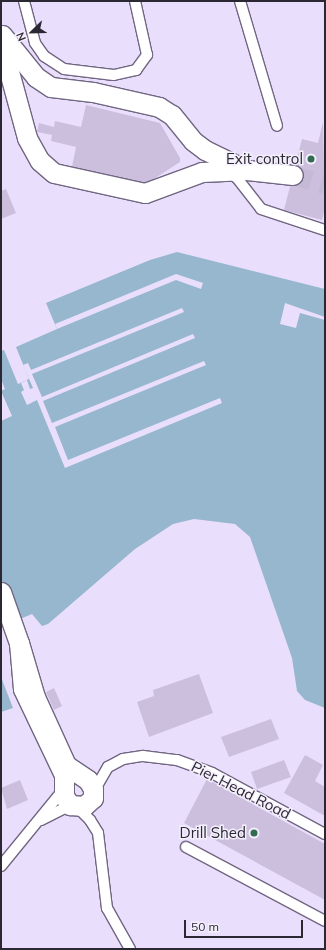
<!DOCTYPE html>
<html>
<head>
<meta charset="utf-8">
<style>
  body { margin:0 }
  #map { position:relative; width:326px; height:950px; overflow:hidden; background:#eadefd; font-family:Mulish,sans-serif }
  div>[style] { position:absolute }
  .water>* { inset:0; background:#96b7cd }
  .pier>* { inset:0; background:#eadefd }
  .building>* { inset:0; background:#ccbfde }
  .minor-tunnel>* { height:19px; margin-top:-9.5px; transform-origin:0; background:repeating-linear-gradient(90deg,#c4bad5 0 19px,transparent 0 29px) }
  .roads { filter:drop-shadow(1px 0 #716681) drop-shadow(-1px 0 #716681) drop-shadow(0 1px #716681) drop-shadow(0 -1px #716681) }
  .service>* { height:10px; margin:-5px; padding:0 5px; transform-origin:5px; border-radius:5px; background:#fff }
  .minor>* { height:19px; margin:-9.5px; padding:0 9.5px; transform-origin:9.5px; border-radius:9.5px; background:#fff }
  .dots>* { width:11px; height:11px; translate:-50% -50%; box-sizing:border-box; border:2px solid #f4effc; border-radius:50% }
  span { translate:-50% -50%; white-space:nowrap; text-align:center; line-height:1.15; -webkit-text-stroke:3px #f4effc; paint-order:stroke }
  .poi-label { font-size:15px; color:#2c2833 }
  .right { translate:-100% -50%; text-align:right }
  .street-label { font-size:15px; color:#2c2833 }
  .frame { position:absolute; inset:0; border:2px solid #2c2833; pointer-events:none }
  .north { position:absolute; left:12px; top:12px; width:40px; height:40px; -webkit-text-stroke:3px #f4effc; paint-order:stroke; rotate:247deg; font-size:11px; font-weight:700; line-height:16px; text-align:center; color:#2c2833 }
  .north::after { content:''; display:block; margin:auto; width:14px; height:18px; background:#2c2833; clip-path:polygon(50% 0,100% 100%,50% 72%,0 100%) }
  .scale { position:absolute; left:184px; top:920px; width:119px; height:18px; box-sizing:border-box; border:2px solid #2c2833; border-top:0; padding-left:5px; font-size:12px; line-height:14px; white-space:nowrap; color:#2c2833; -webkit-text-stroke:3px #f4effc; paint-order:stroke }
</style>
</head>
<body>
<div id="map">
  <div class="water">
    <div style="clip-path:polygon(177px 252px,325px 289px,325px 708px,305px 700px,297px 691px,292px 658px,250px 537px,235px 524px,194px 519px,173px 524px,135px 549px,48px 624px,42px 626px,32px 614px,1px 627px,1px 421px,12px 416px,1px 391px,5px 389px,1px 379px,1px 351px,4px 350px,18px 384px,29px 379px,16px 347px,57px 329px,46px 303px,150px 260px)"></div>
    <div style="clip-path:polygon(1px 677px,13px 708px,1px 712px)"></div>
  </div>
  <div class="pier">
    <div style="clip-path:polygon(176px 274px,203px 283px,201px 289px,176px 280px,57px 329px,55px 324px)"></div>
    <div style="clip-path:polygon(285px 303px,325px 317px,325px 320px,300px 313px,296px 328px,280px 324px)"></div>
    <div style="clip-path:polygon(182px 308px,184px 312px,32px 374px,42px 397px,193px 334px,195px 338px,43px 401px,52px 423px,204px 361px,206px 365px,55px 427px,68px 460px,220px 398px,222px 403px,65px 468px,37px 400px,27px 405px,21px 392px,24px 390px,21px 383px,27px 380px,30px 389px,33px 388px,23px 365px,28px 363px,31px 370px)"></div>
  </div>
  <div class="building">
    <div style="clip-path:polygon(86px 105px,160px 123px,180px 158px,180px 162px,146px 184px,72px 167px,76px 147px,51px 141px,52px 135px,37px 132px,39px 123px,54px 127px,55px 121px,81px 127px)"></div>
    <div style="clip-path:polygon(323px 122px,325px 208px,322px 220px,284px 210px,302px 139px,318px 143px)"></div>
    <div style="clip-path:polygon(6px 189px,16px 213px,1px 219px,1px 191px)"></div>
    <div style="clip-path:polygon(199px 674px,213px 713px,149px 737px,137px 702px,154px 696px,153px 690px)"></div>
    <div style="clip-path:polygon(54px 688px,62px 706px,54px 710px,46px 692px)"></div>
    <div style="clip-path:polygon(271px 719px,279px 739px,229px 757px,221px 737px)"></div>
    <div style="clip-path:polygon(305px 755px,323px 765px,315px 781px,325px 787px,325px 816px,284px 793px)"></div>
    <div style="clip-path:polygon(284px 760px,291px 777px,257px 789px,251px 772px)"></div>
    <div style="clip-path:polygon(207px 779px,325px 844px,325px 900px,184px 823px)"></div>
    <div style="clip-path:polygon(20px 780px,28px 800px,7px 809px,1px 788px)"></div>
  </div>
  <div class="minor-tunnel">
    <div style="left:293px;top:175px;width:33px;rotate:16deg"></div>
  </div>
  <div class="roads">
    <div class="service">
      <div style="left:24px;top:1px;width:43px;rotate:75.3deg"></div>
      <div style="left:35px;top:43px;width:16px;rotate:55deg"></div>
      <div style="left:44px;top:56px;width:24px;rotate:33deg"></div>
      <div style="left:64px;top:69px;width:50px;rotate:6.8deg"></div>
      <div style="left:114px;top:75px;width:23px;rotate:-13deg"></div>
      <div style="left:136px;top:70px;width:19px;rotate:-54deg"></div>
      <div style="left:147px;top:55px;width:55px;rotate:-102.5deg"></div>
      <div style="left:240px;top:1px;width:130px;rotate:73.5deg"></div>
      <div style="left:228px;top:171px;width:11px;rotate:38deg"></div>
      <div style="left:237px;top:178px;width:39px;rotate:52deg"></div>
      <div style="left:261px;top:209px;width:67px;rotate:18.2deg"></div>
      <div style="left:94px;top:791px;width:28px;rotate:-60deg"></div>
      <div style="left:108px;top:767px;width:17px;rotate:-28deg"></div>
      <div style="left:123px;top:759px;width:20px;rotate:-9deg"></div>
      <div style="left:143px;top:756px;width:34px;rotate:7deg"></div>
      <div style="left:177px;top:760px;width:37px;rotate:20deg"></div>
      <div style="left:212px;top:773px;width:128px;rotate:28.4deg"></div>
      <div style="left:41px;top:820px;width:31px;rotate:-27deg"></div>
      <div style="left:69px;top:806px;width:10px;rotate:17deg"></div>
      <div style="left:79px;top:809px;width:16px;rotate:45deg"></div>
      <div style="left:90px;top:820px;width:15px;rotate:58deg"></div>
      <div style="left:98px;top:833px;width:76px;rotate:83.2deg"></div>
      <div style="left:107px;top:908px;width:47px;rotate:60.7deg"></div>
      <div style="left:186px;top:847px;width:157px;rotate:28deg"></div>
      <div style="left:1px;top:866px;width:98px;rotate:-50.8deg"></div>
    </div>
    <div class="minor">
      <div style="left:2px;top:35px;width:54px;rotate:51deg"></div>
      <div style="left:36px;top:77px;width:18px;rotate:34deg"></div>
      <div style="left:51px;top:87px;width:42px;rotate:6.8deg"></div>
      <div style="left:93px;top:92px;width:68px;rotate:12.8deg"></div>
      <div style="left:159px;top:107px;width:15px;rotate:32deg"></div>
      <div style="left:172px;top:115px;width:33px;rotate:51deg"></div>
      <div style="left:193px;top:141px;width:15px;rotate:37deg"></div>
      <div style="left:205px;top:150px;width:43px;rotate:26deg"></div>
      <div style="left:1px;top:42px;width:99px;rotate:74.8deg"></div>
      <div style="left:27px;top:138px;width:26px;rotate:61deg"></div>
      <div style="left:40px;top:161px;width:18px;rotate:41deg"></div>
      <div style="left:54px;top:173px;width:93px;rotate:12.4deg"></div>
      <div style="left:145px;top:193px;width:61px;rotate:-20.2deg"></div>
      <div style="left:202px;top:172px;width:45px;rotate:-2.5deg"></div>
      <div style="left:247px;top:170px;width:46px;rotate:6.2deg"></div>
      <div style="left:1px;top:592px;width:54px;rotate:70.6deg"></div>
      <div style="left:19px;top:643px;width:46px;rotate:85deg"></div>
      <div style="left:23px;top:689px;width:95px;rotate:64.5deg"></div>
      <div style="left:64px;top:775px;width:21px;rotate:90deg"></div>
      <div style="left:64px;top:796px;width:11px;rotate:56deg"></div>
      <div style="left:70px;top:805px;width:14px;rotate:4deg"></div>
      <div style="left:84px;top:806px;width:12px;rotate:-42deg"></div>
      <div style="left:93px;top:798px;width:9px;rotate:-90deg"></div>
      <div style="left:93px;top:789px;width:10px;rotate:-119deg"></div>
      <div style="left:88px;top:780px;width:27px;rotate:-146deg"></div>
      <div style="left:66px;top:765px;width:75px;rotate:-114.5deg"></div>
      <div style="left:35px;top:697px;width:56px;rotate:-106.5deg"></div>
    </div>
  </div>
  <div class="dots">
    <div style="left:311px;top:159px;background:#326a52"></div>
    <div style="left:254px;top:833px;background:#326a52"></div>
  </div>
  <div class="poi-label">
    <span class="right" style="left:303px;top:159px">Exit control</span>
    <span class="right" style="left:246px;top:833px">Drill Shed</span>
  </div>
  <div class="street-label">
    <span style="left:241px;top:790px;rotate:27deg">Pier Head Road</span>
  </div>
  <div class="frame"></div>
  <div class="north">N</div>
  <div class="scale">50 m</div>
</div>
</body>
</html>
